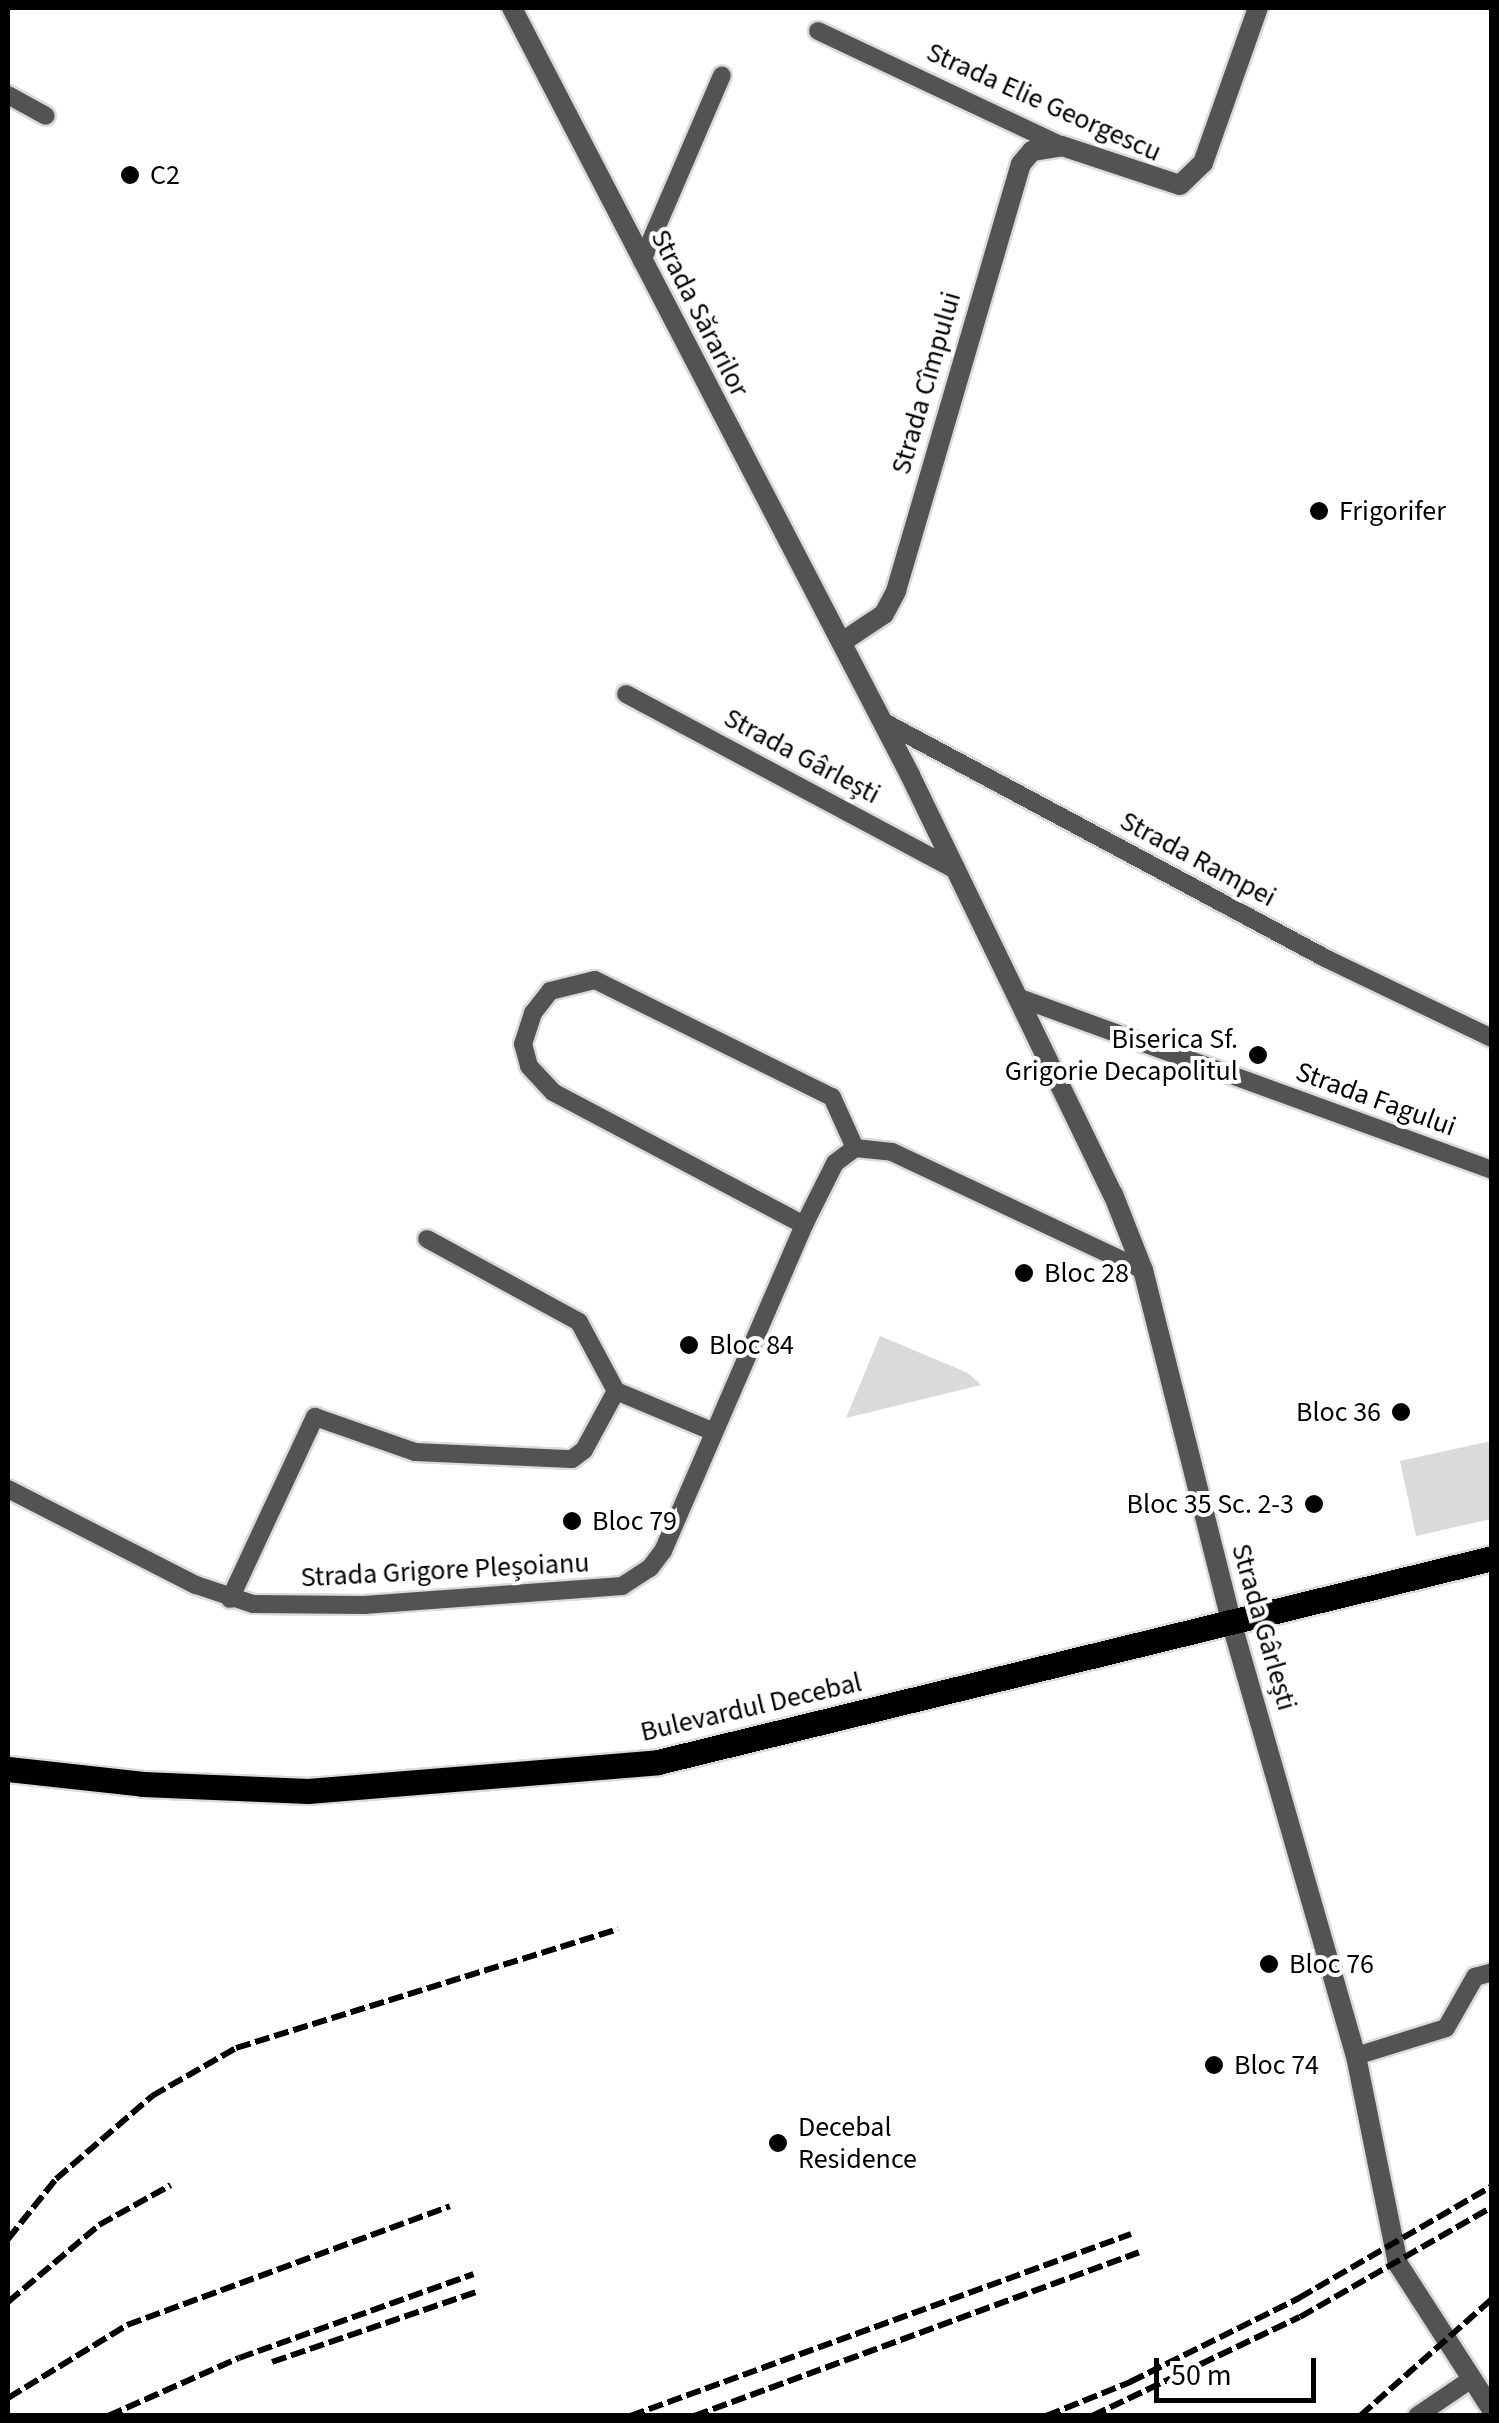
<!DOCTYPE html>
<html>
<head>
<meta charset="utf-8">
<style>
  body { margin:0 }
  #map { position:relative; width:1499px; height:2423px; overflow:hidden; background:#fff; font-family:"Source Sans 3",sans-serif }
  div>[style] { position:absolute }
  .green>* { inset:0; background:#dadada }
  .roads { filter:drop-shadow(2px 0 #dbdbdb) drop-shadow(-2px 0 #dbdbdb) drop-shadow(0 2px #dbdbdb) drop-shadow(0 -2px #dbdbdb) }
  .minor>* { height:18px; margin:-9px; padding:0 9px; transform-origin:9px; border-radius:9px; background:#535353 }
  .tertiary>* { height:20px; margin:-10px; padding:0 10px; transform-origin:10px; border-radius:10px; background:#535353 }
  .primary>* { height:25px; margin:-12.5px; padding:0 12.5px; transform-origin:12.5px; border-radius:12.5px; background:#000 }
  .rail>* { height:6px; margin-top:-3px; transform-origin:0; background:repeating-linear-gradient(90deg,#000 0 15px,transparent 0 20px) }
  .dots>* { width:28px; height:28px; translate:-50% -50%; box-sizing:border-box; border:5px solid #fff; border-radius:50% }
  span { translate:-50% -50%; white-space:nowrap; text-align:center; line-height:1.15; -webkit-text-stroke:8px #fff; paint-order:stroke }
  .street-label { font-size:28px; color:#000 }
  .poi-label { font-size:28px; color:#000 }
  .left { translate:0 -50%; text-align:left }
  .right { translate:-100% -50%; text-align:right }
  .frame { position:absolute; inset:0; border:10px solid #000; pointer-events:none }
  .scale { position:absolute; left:1154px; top:2358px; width:162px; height:45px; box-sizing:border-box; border:5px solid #000; border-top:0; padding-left:12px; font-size:30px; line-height:35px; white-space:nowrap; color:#000; -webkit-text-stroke:8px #fff; paint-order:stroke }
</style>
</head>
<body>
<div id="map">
  <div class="green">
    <div style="clip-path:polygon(880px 1336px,968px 1373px,981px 1385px,846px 1418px)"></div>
    <div style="clip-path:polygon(1491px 1441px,1491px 1519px,1416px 1536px,1400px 1461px)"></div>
  </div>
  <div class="roads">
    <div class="minor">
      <div style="left:818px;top:31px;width:270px;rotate:25.2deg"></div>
      <div style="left:8px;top:95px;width:43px;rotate:28.9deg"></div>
      <div style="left:642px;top:261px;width:202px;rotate:-66.7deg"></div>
      <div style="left:626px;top:694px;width:370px;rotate:28.1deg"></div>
      <div style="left:882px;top:721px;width:505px;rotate:28.14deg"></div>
      <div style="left:1327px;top:959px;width:183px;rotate:25.6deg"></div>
      <div style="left:1017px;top:997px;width:506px;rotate:20.01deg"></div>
      <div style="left:804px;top:1225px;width:284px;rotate:-152.1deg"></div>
      <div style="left:553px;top:1092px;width:35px;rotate:-133deg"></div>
      <div style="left:529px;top:1066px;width:23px;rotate:-105deg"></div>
      <div style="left:523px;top:1044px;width:33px;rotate:-72deg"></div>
      <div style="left:533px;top:1013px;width:28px;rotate:-52deg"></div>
      <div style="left:550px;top:991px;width:46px;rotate:-13.7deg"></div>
      <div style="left:595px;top:980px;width:264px;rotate:26.3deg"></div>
      <div style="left:832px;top:1097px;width:56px;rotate:65.7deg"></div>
      <div style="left:427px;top:1239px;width:173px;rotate:28.6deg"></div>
      <div style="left:579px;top:1322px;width:78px;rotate:61.8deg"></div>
      <div style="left:616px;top:1391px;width:106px;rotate:22.7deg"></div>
      <div style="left:8px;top:1489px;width:211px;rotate:27.1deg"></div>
      <div style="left:196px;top:1585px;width:60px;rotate:18.4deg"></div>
      <div style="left:253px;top:1604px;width:111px;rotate:0.5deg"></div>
      <div style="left:364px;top:1605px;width:259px;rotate:-4.2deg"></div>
      <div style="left:622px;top:1586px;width:33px;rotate:-33deg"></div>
      <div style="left:650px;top:1568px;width:21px;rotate:-53deg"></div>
      <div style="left:663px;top:1551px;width:355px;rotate:-66.6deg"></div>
      <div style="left:804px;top:1225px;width:69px;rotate:-63.4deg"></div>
      <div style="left:835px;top:1163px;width:25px;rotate:-37deg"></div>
      <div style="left:855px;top:1148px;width:37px;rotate:6deg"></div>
      <div style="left:892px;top:1152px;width:277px;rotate:25.2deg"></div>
      <div style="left:230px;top:1599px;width:201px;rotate:-65deg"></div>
      <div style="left:315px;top:1417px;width:106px;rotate:19.3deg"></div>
      <div style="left:415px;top:1452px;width:157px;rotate:2.6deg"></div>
      <div style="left:572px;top:1459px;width:15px;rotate:-37deg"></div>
      <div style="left:584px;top:1450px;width:67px;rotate:-61.5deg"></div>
      <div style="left:1356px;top:2056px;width:94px;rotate:-17.3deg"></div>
      <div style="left:1446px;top:2028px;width:59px;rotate:-60.4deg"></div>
      <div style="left:1475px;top:1977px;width:18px;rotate:-16deg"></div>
      <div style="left:1417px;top:2416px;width:64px;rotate:-34.2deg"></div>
    </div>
    <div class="tertiary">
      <div style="left:512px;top:8px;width:864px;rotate:62.57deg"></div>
      <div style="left:910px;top:775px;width:466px;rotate:64.2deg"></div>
      <div style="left:1113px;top:1194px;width:82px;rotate:68.5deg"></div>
      <div style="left:1143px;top:1270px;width:362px;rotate:75.9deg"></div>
      <div style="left:1231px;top:1621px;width:453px;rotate:74deg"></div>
      <div style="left:1356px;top:2056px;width:212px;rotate:78.6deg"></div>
      <div style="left:1398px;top:2264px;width:174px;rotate:57.2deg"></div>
      <div style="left:842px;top:642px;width:50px;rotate:-33.7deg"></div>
      <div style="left:884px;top:614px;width:26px;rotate:-62deg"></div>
      <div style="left:896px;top:591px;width:445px;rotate:-73.7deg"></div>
      <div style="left:1021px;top:164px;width:17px;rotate:-50deg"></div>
      <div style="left:1032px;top:151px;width:30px;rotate:-9deg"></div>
      <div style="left:1062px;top:146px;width:124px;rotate:18.3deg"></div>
      <div style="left:1180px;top:185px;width:32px;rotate:-44deg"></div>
      <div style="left:1203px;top:163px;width:164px;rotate:-70.5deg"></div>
    </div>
    <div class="primary">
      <div style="left:8px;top:1769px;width:136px;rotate:6.3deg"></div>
      <div style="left:143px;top:1784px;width:165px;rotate:2.4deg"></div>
      <div style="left:308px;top:1791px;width:351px;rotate:-4.7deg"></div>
      <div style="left:658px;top:1762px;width:859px;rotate:-13.74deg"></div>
    </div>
  </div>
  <div class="rail">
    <div style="left:8px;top:2239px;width:77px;rotate:-51.3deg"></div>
    <div style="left:56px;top:2179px;width:127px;rotate:-40.8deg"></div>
    <div style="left:152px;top:2096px;width:97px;rotate:-29.7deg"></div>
    <div style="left:236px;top:2048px;width:400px;rotate:-17.3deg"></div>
    <div style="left:8px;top:2302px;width:119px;rotate:-40.2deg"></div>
    <div style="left:99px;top:2225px;width:82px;rotate:-29.1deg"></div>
    <div style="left:272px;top:2362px;width:217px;rotate:-18.9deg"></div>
    <div style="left:8px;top:2398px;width:140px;rotate:-31.5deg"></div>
    <div style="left:127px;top:2325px;width:344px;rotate:-20.2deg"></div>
    <div style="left:108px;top:2416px;width:143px;rotate:-23.9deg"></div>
    <div style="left:239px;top:2358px;width:249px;rotate:-19.7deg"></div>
    <div style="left:630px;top:2416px;width:533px;rotate:-19.96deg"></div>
    <div style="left:694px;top:2416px;width:474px;rotate:-20.2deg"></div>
    <div style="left:1046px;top:2416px;width:91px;rotate:-22deg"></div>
    <div style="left:1130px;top:2382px;width:189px;rotate:-26.4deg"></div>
    <div style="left:1299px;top:2298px;width:223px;rotate:-30.1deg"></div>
    <div style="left:1092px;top:2416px;width:230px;rotate:-25.5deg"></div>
    <div style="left:1300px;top:2317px;width:221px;rotate:-29.8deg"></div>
    <div style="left:1360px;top:2416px;width:176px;rotate:-41.6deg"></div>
  </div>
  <div class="dots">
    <div style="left:130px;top:175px;background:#000"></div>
    <div style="left:1319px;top:511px;background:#000"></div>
    <div style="left:1258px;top:1055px;background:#000"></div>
    <div style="left:1024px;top:1273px;background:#000"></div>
    <div style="left:689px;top:1345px;background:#000"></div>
    <div style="left:1401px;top:1412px;background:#000"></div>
    <div style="left:1314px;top:1504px;background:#000"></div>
    <div style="left:572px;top:1521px;background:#000"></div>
    <div style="left:1269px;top:1964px;background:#000"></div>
    <div style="left:1214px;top:2065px;background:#000"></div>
    <div style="left:778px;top:2143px;background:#000"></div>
  </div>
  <div class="street-label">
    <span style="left:1044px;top:102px;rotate:24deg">Strada Elie Georgescu</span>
    <span style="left:700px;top:313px;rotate:63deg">Strada Sărarilor</span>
    <span style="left:926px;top:383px;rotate:-74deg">Strada Cîmpului</span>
    <span style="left:802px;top:756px;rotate:28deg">Strada Gârlești</span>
    <span style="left:1198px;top:859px;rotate:28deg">Strada Rampei</span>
    <span style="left:1376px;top:1099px;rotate:20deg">Strada Fagului</span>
    <span style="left:445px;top:1570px;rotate:-3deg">Strada Grigore Pleșoianu</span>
    <span style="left:1264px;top:1627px;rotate:74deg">Strada Gârlești</span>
    <span style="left:751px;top:1707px;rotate:-13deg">Bulevardul Decebal</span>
  </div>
  <div class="poi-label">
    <span class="left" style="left:150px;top:175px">C2</span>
    <span class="left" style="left:1339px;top:511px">Frigorifer</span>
    <span class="right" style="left:1238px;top:1055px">Biserica Sf.<br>Grigorie Decapolitul</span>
    <span class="left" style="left:1044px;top:1273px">Bloc 28</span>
    <span class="left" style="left:709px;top:1345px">Bloc 84</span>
    <span class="right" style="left:1381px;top:1412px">Bloc 36</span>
    <span class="right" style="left:1294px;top:1504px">Bloc 35 Sc. 2-3</span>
    <span class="left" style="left:592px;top:1521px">Bloc 79</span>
    <span class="left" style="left:1289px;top:1964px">Bloc 76</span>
    <span class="left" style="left:1234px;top:2065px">Bloc 74</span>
    <span class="left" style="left:798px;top:2143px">Decebal<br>Residence</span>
  </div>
  <div class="frame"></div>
  <div class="scale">50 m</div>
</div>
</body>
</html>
